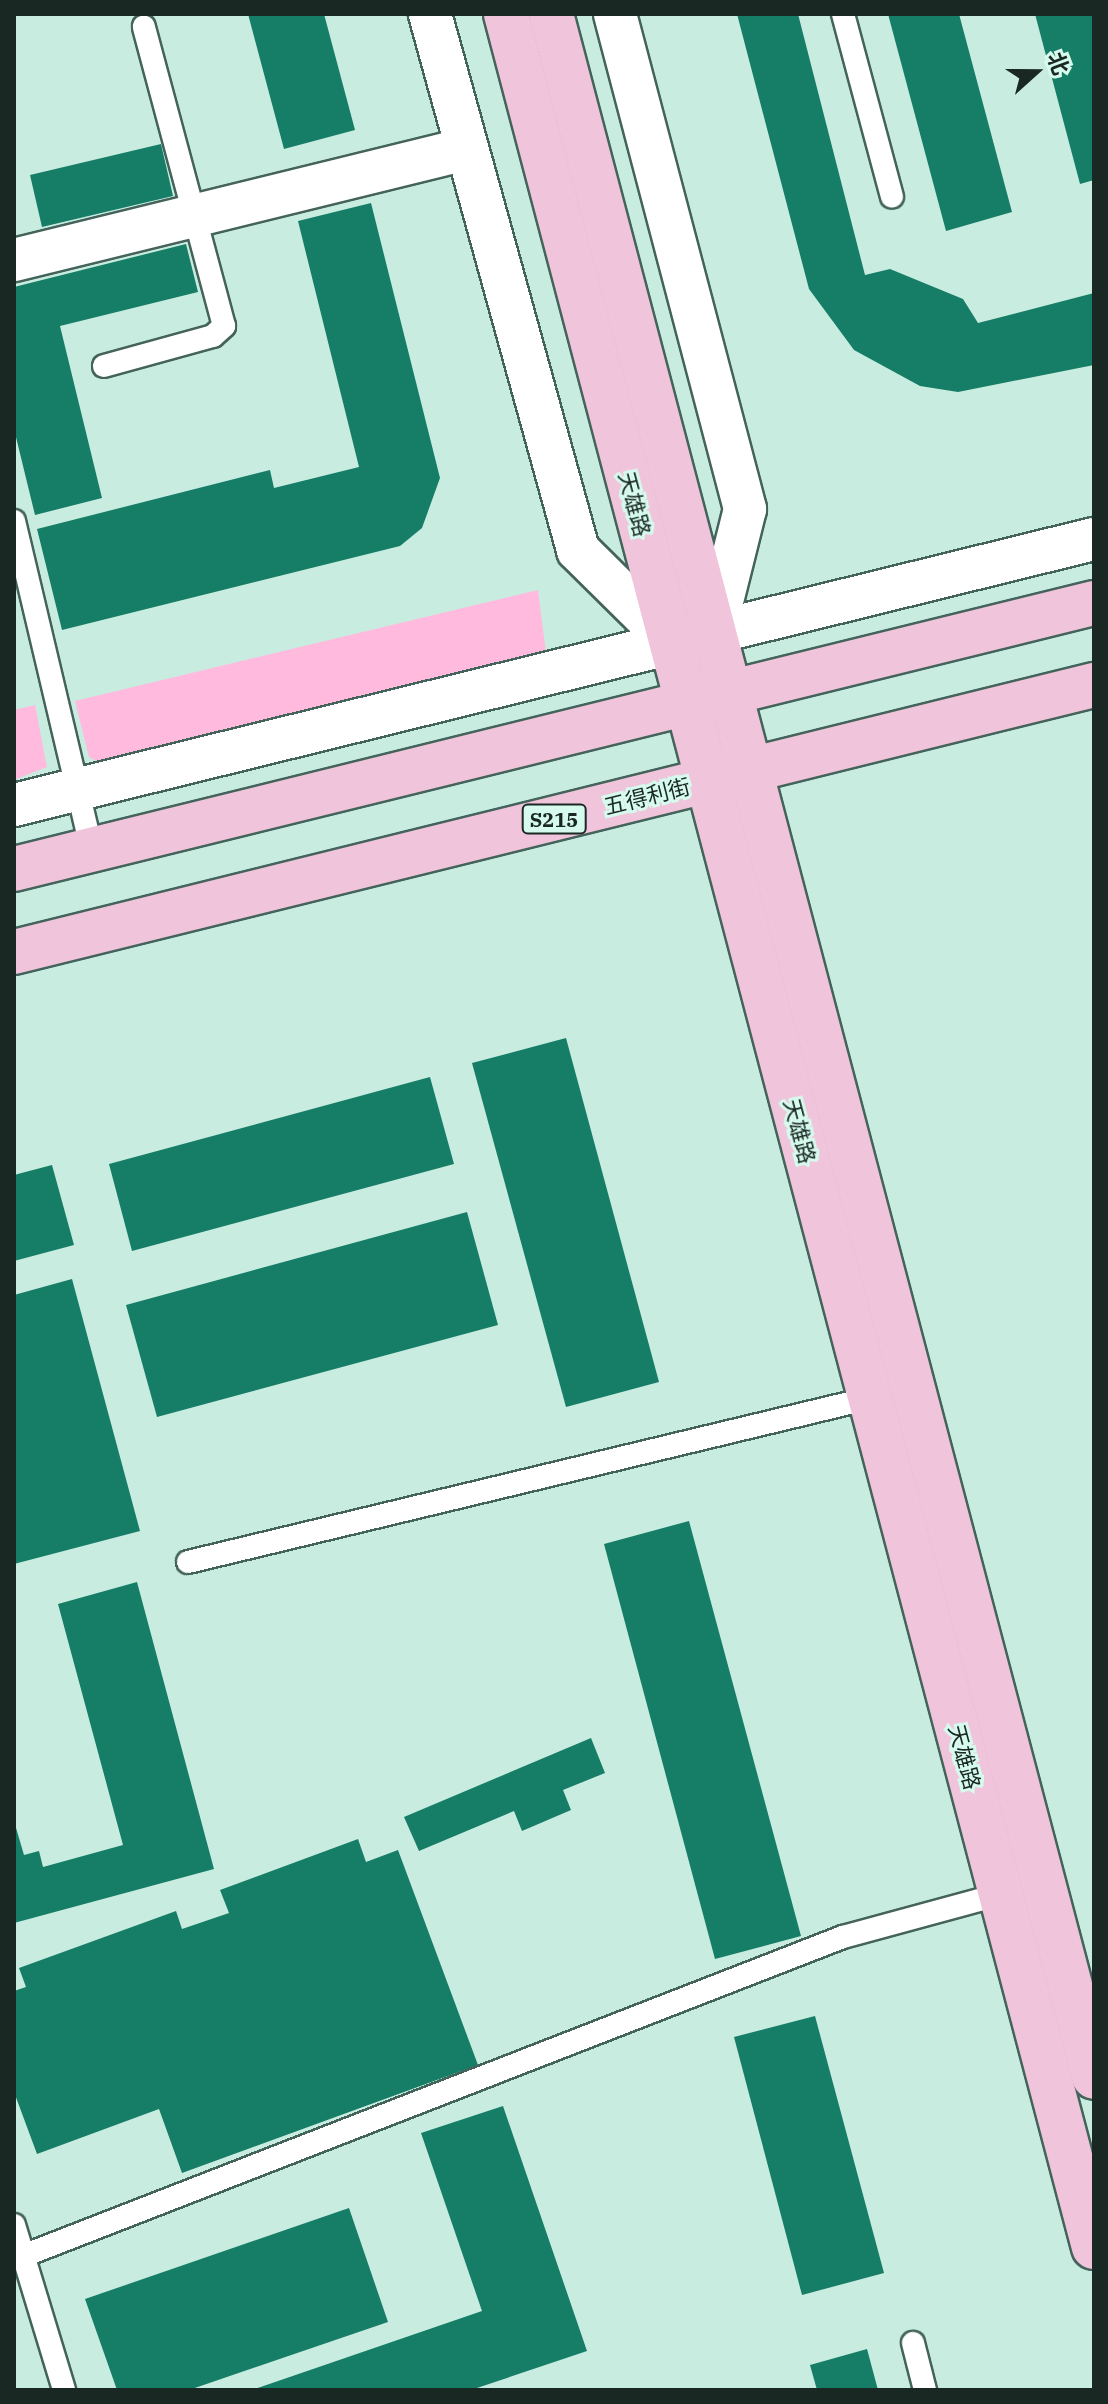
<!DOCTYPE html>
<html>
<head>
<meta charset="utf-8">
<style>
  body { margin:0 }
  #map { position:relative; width:1108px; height:2404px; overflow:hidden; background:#c9ece1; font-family:"IBM Plex Serif","Noto Sans SC",serif }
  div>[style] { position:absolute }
  .green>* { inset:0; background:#ffbadd }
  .building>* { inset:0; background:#167d66 }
  .roads { filter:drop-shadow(2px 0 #44635a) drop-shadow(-2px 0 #44635a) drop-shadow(0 2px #44635a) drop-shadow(0 -2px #44635a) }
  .service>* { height:22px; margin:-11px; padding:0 11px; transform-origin:11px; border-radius:11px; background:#fff }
  .minor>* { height:42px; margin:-21px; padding:0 21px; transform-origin:21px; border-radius:21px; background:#fff }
  .primary>* { height:44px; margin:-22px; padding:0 22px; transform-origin:22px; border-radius:22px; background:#f0c4db }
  span { translate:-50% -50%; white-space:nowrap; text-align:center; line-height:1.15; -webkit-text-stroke:6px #d6faee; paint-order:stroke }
  .shield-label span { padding:2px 6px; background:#d6faee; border:2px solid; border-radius:6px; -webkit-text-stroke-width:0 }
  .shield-label { font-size:20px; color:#1a2823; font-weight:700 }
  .street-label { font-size:22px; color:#1a2823 }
  .frame { position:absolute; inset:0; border:16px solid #1a2823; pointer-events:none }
  .north { position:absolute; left:996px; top:32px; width:80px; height:80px; -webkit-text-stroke:6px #d6faee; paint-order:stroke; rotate:69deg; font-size:22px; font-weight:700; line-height:32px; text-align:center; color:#1a2823 }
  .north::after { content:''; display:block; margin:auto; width:28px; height:36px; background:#1a2823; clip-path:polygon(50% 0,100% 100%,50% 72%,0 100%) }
</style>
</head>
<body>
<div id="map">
  <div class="green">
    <div style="clip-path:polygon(538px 590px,546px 653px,102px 764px,89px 757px,75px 701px)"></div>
    <div style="clip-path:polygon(35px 705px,47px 767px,14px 780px,14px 710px)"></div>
  </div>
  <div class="building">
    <div style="clip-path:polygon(248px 14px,324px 14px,355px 130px,284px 149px)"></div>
    <div style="clip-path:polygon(737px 14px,798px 14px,865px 275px,890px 269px,963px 299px,978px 323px,1094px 293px,1094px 365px,958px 392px,920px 386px,854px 350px,809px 289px)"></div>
    <div style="clip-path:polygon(888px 14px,959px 14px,1012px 212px,946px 231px)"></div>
    <div style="clip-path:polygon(1035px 14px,1094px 14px,1094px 180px,1080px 184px)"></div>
    <div style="clip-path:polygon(161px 144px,173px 196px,42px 227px,30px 175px)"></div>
    <div style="clip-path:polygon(371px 203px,440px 478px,422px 528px,400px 546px,62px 630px,37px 529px,270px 470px,274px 488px,359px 467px,298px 221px)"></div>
    <div style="clip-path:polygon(186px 244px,198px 292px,60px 326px,102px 498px,35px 515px,14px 429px,14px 287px)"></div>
    <div style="clip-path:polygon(566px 1038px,659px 1382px,566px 1407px,472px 1063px)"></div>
    <div style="clip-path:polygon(430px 1077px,454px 1164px,132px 1251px,109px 1164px)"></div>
    <div style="clip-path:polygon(52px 1165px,74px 1245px,14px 1261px,14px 1175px)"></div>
    <div style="clip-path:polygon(467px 1212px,498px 1325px,157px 1417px,126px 1305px)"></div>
    <div style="clip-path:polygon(72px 1279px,140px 1531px,14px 1564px,14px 1295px)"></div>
    <div style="clip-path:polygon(689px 1521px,801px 1936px,715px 1959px,604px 1544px)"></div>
    <div style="clip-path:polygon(137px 1582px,214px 1869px,14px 1923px,14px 1821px,24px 1855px,39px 1851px,43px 1867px,123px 1845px,58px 1604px)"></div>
    <div style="clip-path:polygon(591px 1738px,605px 1773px,563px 1790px,571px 1810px,522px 1831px,514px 1811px,419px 1851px,404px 1817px)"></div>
    <div style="clip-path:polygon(358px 1839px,366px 1862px,398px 1850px,478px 2065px,182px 2173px,159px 2109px,37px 2154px,14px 2092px,14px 1991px,26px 1987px,19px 1968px,176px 1911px,182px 1929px,229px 1913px,220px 1890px)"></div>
    <div style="clip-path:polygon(815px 2016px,884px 2273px,802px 2295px,734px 2037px)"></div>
    <div style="clip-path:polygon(503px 2106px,587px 2351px,471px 2390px,252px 2390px,482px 2311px,421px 2133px)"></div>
    <div style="clip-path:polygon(349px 2208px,388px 2322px,189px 2390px,117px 2390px,85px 2299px)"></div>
    <div style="clip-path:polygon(867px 2349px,878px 2390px,817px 2390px,810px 2365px)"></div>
  </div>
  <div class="roads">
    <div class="service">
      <div style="left:843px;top:14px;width:189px;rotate:75deg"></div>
      <div style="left:104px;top:366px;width:113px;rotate:-15.4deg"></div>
      <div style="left:213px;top:336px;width:15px;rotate:-42deg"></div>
      <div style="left:224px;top:326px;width:310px;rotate:-105deg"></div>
      <div style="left:14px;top:521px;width:338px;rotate:76.7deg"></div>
      <div style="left:188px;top:1562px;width:701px;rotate:-13.52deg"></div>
      <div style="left:14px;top:2225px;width:172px;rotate:73.1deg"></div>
      <div style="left:23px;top:2256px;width:880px;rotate:-21.26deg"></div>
      <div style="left:843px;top:1937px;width:164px;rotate:-15.2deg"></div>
      <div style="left:913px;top:2343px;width:49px;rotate:75.7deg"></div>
    </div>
    <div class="minor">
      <div style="left:430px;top:14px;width:556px;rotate:74.56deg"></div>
      <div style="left:578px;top:550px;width:132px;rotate:44.7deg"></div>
      <div style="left:615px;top:14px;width:512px;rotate:75.28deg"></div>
      <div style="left:745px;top:509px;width:128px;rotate:104deg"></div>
      <div style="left:14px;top:260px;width:466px;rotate:-13.8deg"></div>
      <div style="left:14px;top:805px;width:1112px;rotate:-13.84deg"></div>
    </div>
    <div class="primary">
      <div style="left:506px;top:14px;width:2309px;rotate:75.25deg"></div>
      <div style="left:551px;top:14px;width:2133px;rotate:75.25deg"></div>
      <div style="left:14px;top:869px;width:1112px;rotate:-13.84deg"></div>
      <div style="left:14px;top:952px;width:1113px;rotate:-13.89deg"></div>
    </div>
  </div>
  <div class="shield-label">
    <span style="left:554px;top:819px">S215</span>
  </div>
  <div class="street-label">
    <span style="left:635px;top:504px;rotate:75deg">天雄路</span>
    <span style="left:647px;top:796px;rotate:-14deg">五得利街</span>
    <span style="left:800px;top:1131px;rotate:75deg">天雄路</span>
    <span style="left:965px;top:1757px;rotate:75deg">天雄路</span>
  </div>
  <div class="frame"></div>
  <div class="north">北</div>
</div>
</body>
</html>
